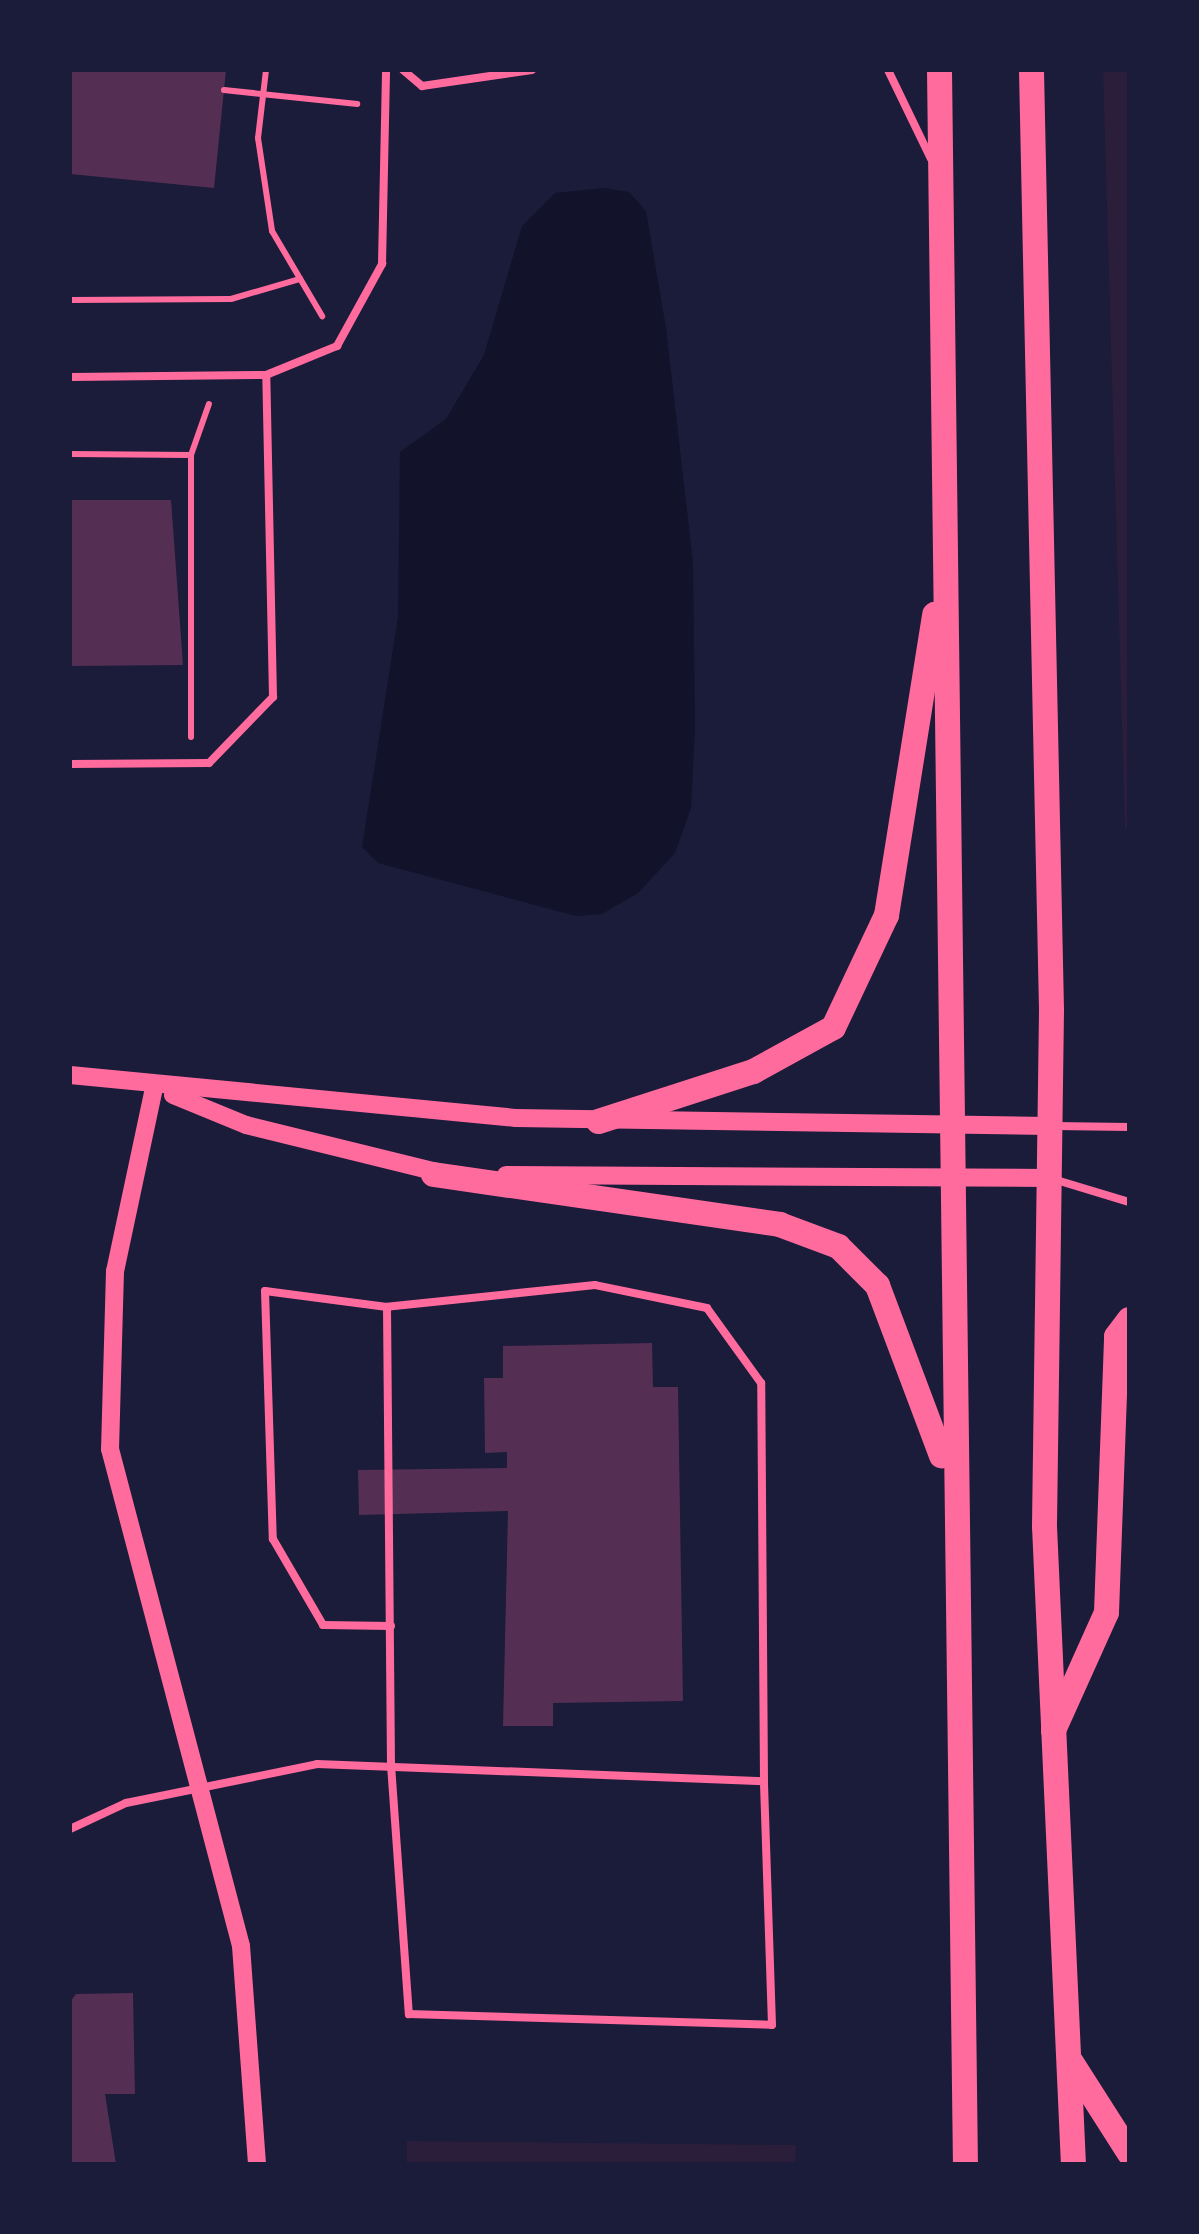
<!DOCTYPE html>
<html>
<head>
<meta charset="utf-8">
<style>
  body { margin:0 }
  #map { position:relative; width:1199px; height:2234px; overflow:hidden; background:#1b1b3a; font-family:"Varela Round",sans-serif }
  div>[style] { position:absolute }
  .green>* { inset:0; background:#2a1e3b }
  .water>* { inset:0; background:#12122b }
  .building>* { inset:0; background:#542f53 }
  .path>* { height:6px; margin:-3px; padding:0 3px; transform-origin:3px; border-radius:3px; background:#ff6b9d }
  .service>* { height:8px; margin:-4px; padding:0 4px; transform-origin:4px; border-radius:4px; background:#ff6b9d }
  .tertiary>* { height:18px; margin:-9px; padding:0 9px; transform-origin:9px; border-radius:9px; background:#ff6b9d }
  .primary>* { height:25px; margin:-12.5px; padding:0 12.5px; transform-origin:12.5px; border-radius:12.5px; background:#ff6b9d }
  span { translate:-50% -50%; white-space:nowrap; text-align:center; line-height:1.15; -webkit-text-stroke:10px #1b1b3a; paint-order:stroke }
  .frame { position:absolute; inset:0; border:72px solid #1b1b3a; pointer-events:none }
</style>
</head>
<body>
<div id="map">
  <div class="green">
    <div style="clip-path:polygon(1103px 70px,1129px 70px,1129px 829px,1125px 829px)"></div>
    <div style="clip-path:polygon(407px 2141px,796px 2145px,795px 2164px,407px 2164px)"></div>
  </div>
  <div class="water">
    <div style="clip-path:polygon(604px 188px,629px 192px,646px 211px,666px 328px,693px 563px,695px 727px,691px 808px,675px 853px,638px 893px,602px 914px,576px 916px,378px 863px,362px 847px,398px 617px,400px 452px,446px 419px,484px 355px,522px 226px,555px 193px)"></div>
  </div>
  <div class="building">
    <div style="clip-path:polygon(70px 70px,226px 70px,214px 188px,70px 174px)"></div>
    <div style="clip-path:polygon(70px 500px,171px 500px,183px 665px,70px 666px)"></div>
    <div style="clip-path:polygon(652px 1343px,653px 1387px,678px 1387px,683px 1701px,553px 1703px,553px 1726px,503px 1726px,508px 1511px,359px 1515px,358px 1470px,507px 1468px,507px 1452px,485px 1453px,484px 1378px,503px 1378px,503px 1346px)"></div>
    <div style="clip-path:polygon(133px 1993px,135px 2094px,105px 2094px,116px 2164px,70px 2164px,70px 2002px,76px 1994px)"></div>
  </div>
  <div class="path">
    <div style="left:266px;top:70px;width:68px;rotate:96.7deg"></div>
    <div style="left:258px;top:138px;width:94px;rotate:81.4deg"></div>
    <div style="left:272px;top:231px;width:99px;rotate:59.5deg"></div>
    <div style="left:224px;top:90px;width:134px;rotate:6deg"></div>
    <div style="left:70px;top:300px;width:161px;rotate:-0.4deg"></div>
    <div style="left:231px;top:299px;width:72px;rotate:-16.2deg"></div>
    <div style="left:70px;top:454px;width:121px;rotate:0.5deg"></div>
    <div style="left:191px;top:455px;width:282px;rotate:90deg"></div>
    <div style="left:191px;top:455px;width:54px;rotate:-70.6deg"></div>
  </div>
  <div class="service">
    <div style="left:403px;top:70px;width:25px;rotate:40deg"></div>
    <div style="left:422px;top:86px;width:111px;rotate:-8.3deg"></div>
    <div style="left:888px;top:70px;width:99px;rotate:64.2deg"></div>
    <div style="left:70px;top:377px;width:196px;rotate:-0.6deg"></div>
    <div style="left:266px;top:375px;width:77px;rotate:-22.2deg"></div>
    <div style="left:337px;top:346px;width:94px;rotate:-61.2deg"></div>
    <div style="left:382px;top:264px;width:194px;rotate:-88.8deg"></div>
    <div style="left:70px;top:764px;width:139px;rotate:-0.4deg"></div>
    <div style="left:209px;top:763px;width:92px;rotate:-45.9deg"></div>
    <div style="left:273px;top:697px;width:322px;rotate:-91.2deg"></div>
    <div style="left:1054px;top:1126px;width:75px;rotate:0.8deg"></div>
    <div style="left:1053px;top:1179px;width:79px;rotate:16.8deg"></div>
    <div style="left:387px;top:1307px;width:458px;rotate:89.5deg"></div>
    <div style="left:391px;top:1765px;width:250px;rotate:85.9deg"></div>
    <div style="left:409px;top:2014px;width:363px;rotate:1.7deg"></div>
    <div style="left:772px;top:2025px;width:244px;rotate:-91.9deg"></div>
    <div style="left:70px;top:1829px;width:62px;rotate:-24.9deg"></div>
    <div style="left:126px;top:1803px;width:195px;rotate:-11.5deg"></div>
    <div style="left:317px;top:1764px;width:447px;rotate:2.2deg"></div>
    <div style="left:764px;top:1781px;width:398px;rotate:-90.4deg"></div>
    <div style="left:761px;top:1383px;width:92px;rotate:-125.8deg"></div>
    <div style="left:707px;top:1308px;width:114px;rotate:-168.4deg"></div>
    <div style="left:595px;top:1285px;width:209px;rotate:174deg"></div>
    <div style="left:387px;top:1307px;width:123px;rotate:-172.5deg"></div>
    <div style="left:265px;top:1291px;width:248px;rotate:88.2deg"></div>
    <div style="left:273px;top:1539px;width:99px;rotate:59.8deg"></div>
    <div style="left:323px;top:1625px;width:68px;rotate:0.8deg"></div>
  </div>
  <div class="tertiary">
    <div style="left:70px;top:1075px;width:447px;rotate:5.5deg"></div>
    <div style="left:515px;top:1118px;width:534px;rotate:0.86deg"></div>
    <div style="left:154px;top:1088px;width:187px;rotate:102deg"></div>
    <div style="left:115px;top:1271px;width:178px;rotate:91.6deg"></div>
    <div style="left:110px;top:1449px;width:514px;rotate:75.23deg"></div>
    <div style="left:241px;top:1946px;width:219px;rotate:85.8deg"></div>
    <div style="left:173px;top:1095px;width:79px;rotate:22.3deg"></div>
    <div style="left:246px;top:1125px;width:205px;rotate:13.8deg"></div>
    <div style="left:506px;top:1175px;width:543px;rotate:0.32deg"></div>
  </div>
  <div class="primary">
    <div style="left:939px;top:70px;width:2094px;rotate:89.29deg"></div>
    <div style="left:1031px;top:70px;width:940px;rotate:88.78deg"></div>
    <div style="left:1051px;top:1010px;width:516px;rotate:90.78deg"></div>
    <div style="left:1044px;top:1526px;width:639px;rotate:87.4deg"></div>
    <div style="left:598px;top:1121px;width:163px;rotate:-17.9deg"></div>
    <div style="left:753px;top:1071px;width:91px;rotate:-28.8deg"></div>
    <div style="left:833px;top:1027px;width:124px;rotate:-64.7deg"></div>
    <div style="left:886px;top:915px;width:305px;rotate:-80.9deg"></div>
    <div style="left:433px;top:1174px;width:350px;rotate:8.2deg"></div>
    <div style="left:779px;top:1224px;width:63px;rotate:20.4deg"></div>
    <div style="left:838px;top:1246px;width:55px;rotate:45deg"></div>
    <div style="left:877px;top:1285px;width:182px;rotate:69.4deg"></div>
    <div style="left:1053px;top:1730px;width:129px;rotate:-65.8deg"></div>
    <div style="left:1106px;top:1612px;width:276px;rotate:-87.9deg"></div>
    <div style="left:1116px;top:1336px;width:21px;rotate:-53deg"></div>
    <div style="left:1071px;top:2062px;width:108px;rotate:57.5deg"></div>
  </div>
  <div class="frame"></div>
</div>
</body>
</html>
